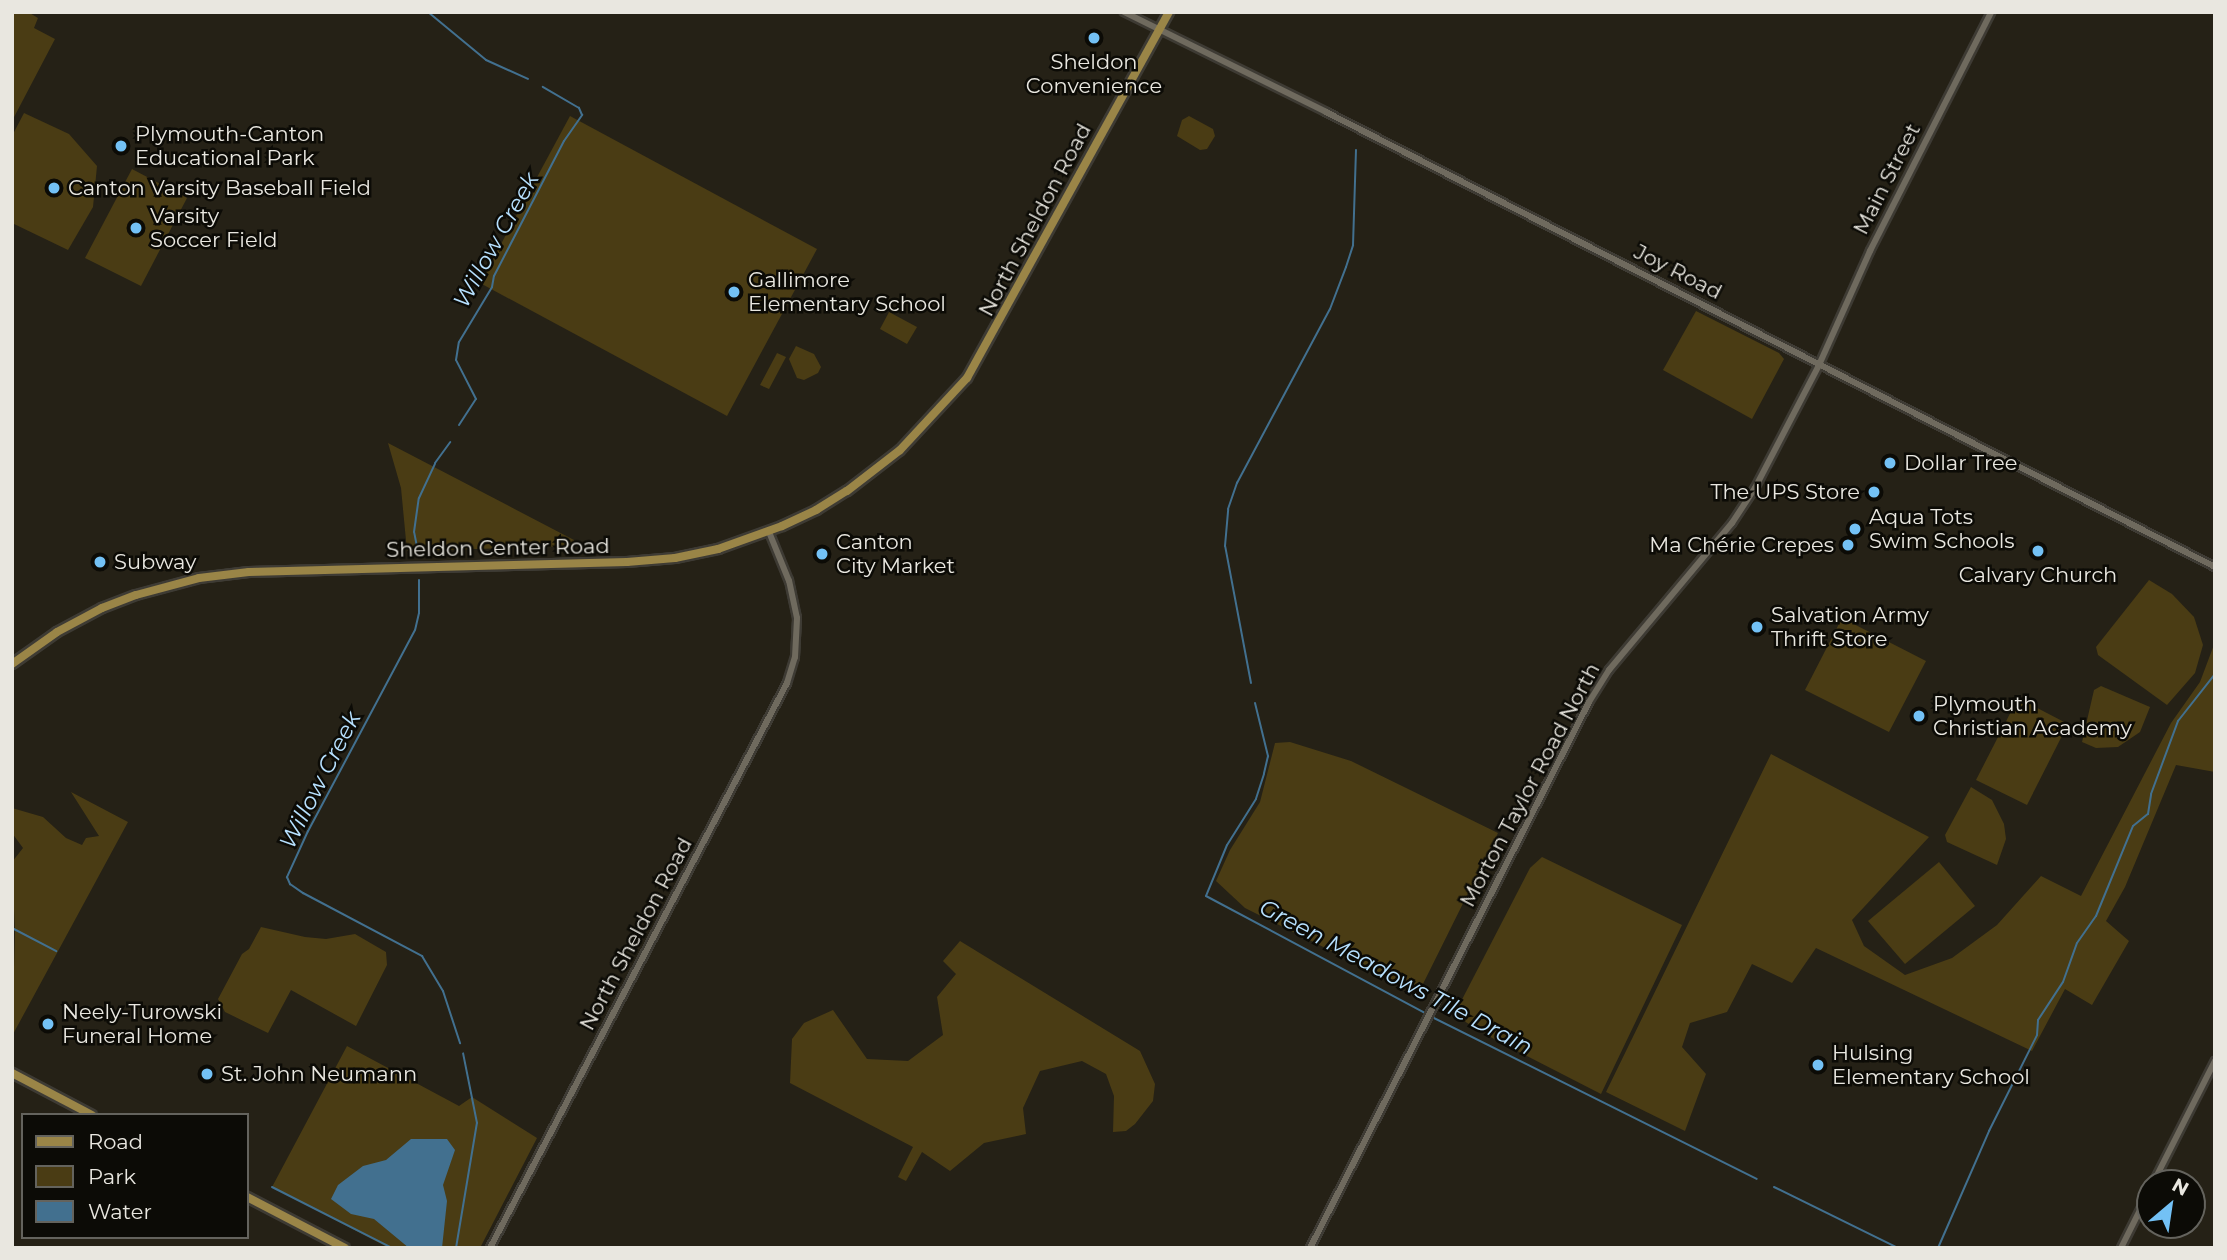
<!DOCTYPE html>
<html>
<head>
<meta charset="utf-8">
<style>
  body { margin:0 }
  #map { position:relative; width:2227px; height:1260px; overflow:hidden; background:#252116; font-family:Montserrat,sans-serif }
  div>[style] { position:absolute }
  .green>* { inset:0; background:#4a3c14 }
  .water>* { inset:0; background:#42708f }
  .stream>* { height:2px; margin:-1px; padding:0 1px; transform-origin:1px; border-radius:1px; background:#42708f }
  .roads { filter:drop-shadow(2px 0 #3e3b34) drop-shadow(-2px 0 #3e3b34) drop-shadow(0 2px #3e3b34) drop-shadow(0 -2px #3e3b34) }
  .minor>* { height:6px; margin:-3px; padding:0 3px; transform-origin:3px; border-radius:3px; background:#6f6a5e }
  .major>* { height:8px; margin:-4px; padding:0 4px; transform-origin:4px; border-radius:4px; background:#9a8547 }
  .dots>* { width:19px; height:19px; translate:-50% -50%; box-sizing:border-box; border:4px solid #0c0b06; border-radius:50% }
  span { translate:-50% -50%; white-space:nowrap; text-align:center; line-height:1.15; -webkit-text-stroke:5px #0c0b06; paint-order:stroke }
  .poi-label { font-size:21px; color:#e9e7e0 }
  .left { translate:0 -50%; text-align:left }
  .right { translate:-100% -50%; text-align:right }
  .street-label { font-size:21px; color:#e9e7e0 }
  .water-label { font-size:23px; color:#b7e1ff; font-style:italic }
  .frame { position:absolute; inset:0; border:14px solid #e9e7e0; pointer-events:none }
  .legend { position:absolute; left:21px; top:1113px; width:228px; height:126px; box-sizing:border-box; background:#0c0b06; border:2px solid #64635d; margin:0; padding:9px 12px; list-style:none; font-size:21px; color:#e9e7e0 }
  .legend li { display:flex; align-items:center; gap:14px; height:35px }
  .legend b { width:35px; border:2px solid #64635d }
  .north { position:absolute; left:2136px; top:1169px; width:70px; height:70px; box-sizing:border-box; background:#0c0b06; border:2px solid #64635d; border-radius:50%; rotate:29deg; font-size:19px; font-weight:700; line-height:28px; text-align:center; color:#e9e7e0 }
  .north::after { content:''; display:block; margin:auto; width:24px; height:32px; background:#73c1f5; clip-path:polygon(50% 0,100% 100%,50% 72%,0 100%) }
</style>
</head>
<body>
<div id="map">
  <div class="green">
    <div style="clip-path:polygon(12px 12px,28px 12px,38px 18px,34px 28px,55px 39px,12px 121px)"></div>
    <div style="clip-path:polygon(24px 113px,69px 134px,97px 166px,93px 207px,68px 250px,12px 223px,12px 136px)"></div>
    <div style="clip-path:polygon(570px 116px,817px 249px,727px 416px,480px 283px)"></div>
    <div style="clip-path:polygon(1189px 116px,1213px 129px,1215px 136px,1207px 149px,1200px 150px,1177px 136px,1182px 120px)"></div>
    <div style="clip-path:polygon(132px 169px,187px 198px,141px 286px,85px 258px)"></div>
    <div style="clip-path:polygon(1696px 311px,1779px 353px,1784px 359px,1752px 419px,1663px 370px)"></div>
    <div style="clip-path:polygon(889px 312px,917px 327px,907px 344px,880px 329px)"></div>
    <div style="clip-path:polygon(796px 346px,814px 354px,821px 367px,818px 373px,804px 380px,797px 378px,789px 359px)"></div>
    <div style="clip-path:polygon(777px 353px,786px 357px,769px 389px,760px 385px)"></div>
    <div style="clip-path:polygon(388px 443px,574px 540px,574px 546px,407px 551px,401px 488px)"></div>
    <div style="clip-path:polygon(2149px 580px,2172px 594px,2194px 617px,2203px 645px,2195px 673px,2167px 705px,2098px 655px,2096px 647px)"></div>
    <div style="clip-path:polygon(1842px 618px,1926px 661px,1889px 732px,1805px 690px)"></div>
    <div style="clip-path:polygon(2215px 642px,2215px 772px,2176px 765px,2125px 887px,2106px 921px,2129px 941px,2092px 1005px,2065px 989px,2032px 1051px,1816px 948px,1792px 983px,1752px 964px,1727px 1012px,1690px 1023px,1682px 1047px,1706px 1074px,1685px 1131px,1606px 1092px,1771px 754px,1929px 837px,1852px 920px,1864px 946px,1905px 975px,1952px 958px,1997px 925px,2041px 876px,2081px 896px,2171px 723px,2200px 682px)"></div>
    <div style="clip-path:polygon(2101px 686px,2150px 707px,2140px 732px,2118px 747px,2096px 748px,2082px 742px,2094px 690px)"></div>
    <div style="clip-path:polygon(2018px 698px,2068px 724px,2027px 805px,1976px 780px)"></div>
    <div style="clip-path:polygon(1290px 742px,1351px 761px,1498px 833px,1418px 994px,1245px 908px,1216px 881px,1230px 850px,1260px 802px,1275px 743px)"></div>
    <div style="clip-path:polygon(1971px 787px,1992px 800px,2004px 824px,2006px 839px,1997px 865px,1947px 842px,1945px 835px)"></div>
    <div style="clip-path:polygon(71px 792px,128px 822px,12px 1036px,15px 933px,12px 862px,23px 848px,12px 833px,12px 808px,43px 817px,66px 838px,82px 845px,86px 838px,99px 836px)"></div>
    <div style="clip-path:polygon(1542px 857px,1682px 925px,1601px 1094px,1494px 1039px,1454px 1015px,1530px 868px)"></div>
    <div style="clip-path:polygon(1939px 862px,1975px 906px,1905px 964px,1868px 921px)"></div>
    <div style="clip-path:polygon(261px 927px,305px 937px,326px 939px,355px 934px,386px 952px,387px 965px,356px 1026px,291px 990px,268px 1033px,225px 1012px,218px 999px,242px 954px,249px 949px)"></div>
    <div style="clip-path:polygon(960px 941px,1140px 1051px,1155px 1084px,1153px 1101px,1135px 1124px,1126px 1131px,1113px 1132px,1114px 1096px,1106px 1074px,1082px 1061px,1040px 1071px,1023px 1108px,1026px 1134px,984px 1143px,950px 1171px,922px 1152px,906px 1181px,898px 1177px,913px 1147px,790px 1083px,792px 1039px,804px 1023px,833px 1010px,867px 1059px,908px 1061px,943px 1035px,937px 997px,956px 974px,943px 961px)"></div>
    <div style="clip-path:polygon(347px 1046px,459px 1106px,472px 1097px,537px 1138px,480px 1248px,389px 1248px,272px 1187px)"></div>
  </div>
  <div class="water">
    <div style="clip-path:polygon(411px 1139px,447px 1139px,455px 1150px,443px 1185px,447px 1201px,442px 1248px,409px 1248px,374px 1219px,351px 1214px,331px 1199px,338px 1185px,363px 1166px,386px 1160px)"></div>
  </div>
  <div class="stream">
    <div style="left:428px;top:12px;width:75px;rotate:39.6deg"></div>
    <div style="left:486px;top:60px;width:46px;rotate:24.3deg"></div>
    <div style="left:459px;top:425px;width:31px;rotate:-57deg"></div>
    <div style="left:476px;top:399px;width:44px;rotate:-117.1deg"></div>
    <div style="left:456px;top:360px;width:18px;rotate:-81deg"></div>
    <div style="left:459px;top:342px;width:64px;rotate:-59deg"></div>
    <div style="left:492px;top:287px;width:11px;rotate:-80deg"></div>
    <div style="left:494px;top:276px;width:152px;rotate:-62.6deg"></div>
    <div style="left:564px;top:141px;width:32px;rotate:-55deg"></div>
    <div style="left:582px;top:115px;width:8px;rotate:-113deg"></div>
    <div style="left:579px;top:108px;width:42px;rotate:-149.7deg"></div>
    <div style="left:418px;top:552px;width:20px;rotate:-101deg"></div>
    <div style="left:414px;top:532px;width:34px;rotate:-82deg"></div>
    <div style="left:419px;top:498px;width:38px;rotate:-65deg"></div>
    <div style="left:435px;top:463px;width:26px;rotate:-54deg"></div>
    <div style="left:419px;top:580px;width:33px;rotate:90deg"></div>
    <div style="left:419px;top:613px;width:17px;rotate:103deg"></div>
    <div style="left:415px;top:630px;width:228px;rotate:118deg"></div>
    <div style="left:308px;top:831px;width:51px;rotate:114.5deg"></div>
    <div style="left:287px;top:877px;width:8px;rotate:67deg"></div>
    <div style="left:290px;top:884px;width:16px;rotate:35deg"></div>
    <div style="left:303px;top:893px;width:135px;rotate:27.9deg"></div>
    <div style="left:422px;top:956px;width:41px;rotate:59deg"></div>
    <div style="left:443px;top:991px;width:55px;rotate:71.9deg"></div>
    <div style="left:1251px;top:683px;width:139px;rotate:-100.7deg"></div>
    <div style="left:1225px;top:546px;width:37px;rotate:-85deg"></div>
    <div style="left:1228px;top:509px;width:28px;rotate:-71deg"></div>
    <div style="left:1237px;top:483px;width:197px;rotate:-61.9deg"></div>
    <div style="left:1330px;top:309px;width:45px;rotate:-69.1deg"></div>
    <div style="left:1346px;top:267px;width:23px;rotate:-72deg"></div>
    <div style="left:1353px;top:245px;width:95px;rotate:-88.2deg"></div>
    <div style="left:1255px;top:703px;width:55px;rotate:76.2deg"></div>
    <div style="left:1268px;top:756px;width:18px;rotate:103deg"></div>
    <div style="left:1264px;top:774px;width:26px;rotate:108deg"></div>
    <div style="left:1256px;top:799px;width:54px;rotate:122.2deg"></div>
    <div style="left:1227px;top:845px;width:55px;rotate:112.4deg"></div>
    <div style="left:1206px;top:896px;width:248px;rotate:28.1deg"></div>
    <div style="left:12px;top:928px;width:50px;rotate:27.6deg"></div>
    <div style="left:1430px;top:1016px;width:365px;rotate:26.5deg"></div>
    <div style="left:272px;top:1187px;width:135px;rotate:26.9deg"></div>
    <div style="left:1774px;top:1187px;width:138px;rotate:26.2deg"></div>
    <div style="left:456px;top:1248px;width:127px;rotate:-80.5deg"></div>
    <div style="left:477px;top:1123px;width:71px;rotate:-101.3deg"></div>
    <div style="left:1938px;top:1248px;width:128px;rotate:-66.4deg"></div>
    <div style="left:1989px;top:1131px;width:107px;rotate:-63.4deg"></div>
    <div style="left:2037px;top:1035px;width:15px;rotate:-86deg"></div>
    <div style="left:2038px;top:1020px;width:45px;rotate:-56.7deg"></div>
    <div style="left:2063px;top:982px;width:41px;rotate:-70.3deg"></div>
    <div style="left:2077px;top:943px;width:33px;rotate:-55deg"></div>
    <div style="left:2096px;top:916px;width:97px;rotate:-67.7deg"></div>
    <div style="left:2133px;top:826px;width:19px;rotate:-39deg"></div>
    <div style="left:2148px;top:814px;width:20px;rotate:-81deg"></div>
    <div style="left:2151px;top:794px;width:78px;rotate:-69.7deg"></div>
    <div style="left:2178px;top:721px;width:60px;rotate:-51.8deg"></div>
  </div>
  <div class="roads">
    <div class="minor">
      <div style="left:1124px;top:12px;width:225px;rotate:26.3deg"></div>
      <div style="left:1326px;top:112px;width:999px;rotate:27.1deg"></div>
      <div style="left:2153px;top:1183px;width:137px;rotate:-63.1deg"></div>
      <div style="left:490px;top:1248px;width:638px;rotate:-62.27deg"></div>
      <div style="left:787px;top:683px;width:27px;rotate:-73deg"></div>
      <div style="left:795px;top:657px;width:39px;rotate:-87deg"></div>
      <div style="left:797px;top:618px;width:38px;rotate:-102deg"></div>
      <div style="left:789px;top:581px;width:53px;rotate:-112.2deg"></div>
      <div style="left:1310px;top:1248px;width:613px;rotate:-62.93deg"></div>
      <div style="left:1589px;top:702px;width:38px;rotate:-58deg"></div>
      <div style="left:1609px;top:670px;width:192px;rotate:-50.1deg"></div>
      <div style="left:1732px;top:523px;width:42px;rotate:-56.7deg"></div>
      <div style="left:1755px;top:488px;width:139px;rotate:-62.5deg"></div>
      <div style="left:1819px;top:365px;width:125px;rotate:-65.9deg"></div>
      <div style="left:1870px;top:251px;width:268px;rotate:-63.1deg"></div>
      <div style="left:2121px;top:1248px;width:65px;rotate:-63.4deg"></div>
    </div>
    <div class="major">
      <div style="left:12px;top:664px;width:55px;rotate:-35.4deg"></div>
      <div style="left:57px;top:632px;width:51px;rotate:-28.1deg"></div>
      <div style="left:102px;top:608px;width:36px;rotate:-21deg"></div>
      <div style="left:136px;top:595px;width:65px;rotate:-15.1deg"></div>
      <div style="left:199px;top:578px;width:50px;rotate:-6.8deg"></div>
      <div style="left:249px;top:572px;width:378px;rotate:-1.5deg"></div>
      <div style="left:627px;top:562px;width:48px;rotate:-4.8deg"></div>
      <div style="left:675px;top:558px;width:44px;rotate:-11.8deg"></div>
      <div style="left:718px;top:549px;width:68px;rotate:-19.8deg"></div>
      <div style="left:782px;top:526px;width:38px;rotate:-25deg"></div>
      <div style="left:816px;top:510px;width:36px;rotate:-32deg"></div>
      <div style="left:847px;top:491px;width:67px;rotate:-37.7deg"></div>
      <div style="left:900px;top:450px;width:98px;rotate:-47.1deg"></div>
      <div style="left:967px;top:378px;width:418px;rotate:-61.1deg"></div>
      <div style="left:12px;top:1073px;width:90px;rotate:27.7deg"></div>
      <div style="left:247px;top:1197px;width:110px;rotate:27.5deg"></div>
    </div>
  </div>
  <div class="dots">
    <div style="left:1094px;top:38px;background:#73c1f5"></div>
    <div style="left:121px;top:146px;background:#73c1f5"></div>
    <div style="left:54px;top:188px;background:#73c1f5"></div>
    <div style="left:136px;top:228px;background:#73c1f5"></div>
    <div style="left:734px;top:292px;background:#73c1f5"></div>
    <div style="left:1890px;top:463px;background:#73c1f5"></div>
    <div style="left:1874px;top:492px;background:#73c1f5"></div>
    <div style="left:1855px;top:529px;background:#73c1f5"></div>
    <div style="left:1848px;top:545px;background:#73c1f5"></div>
    <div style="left:2038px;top:551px;background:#73c1f5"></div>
    <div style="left:822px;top:554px;background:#73c1f5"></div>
    <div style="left:100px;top:562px;background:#73c1f5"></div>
    <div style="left:1757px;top:627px;background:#73c1f5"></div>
    <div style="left:1919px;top:716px;background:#73c1f5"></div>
    <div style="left:48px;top:1024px;background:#73c1f5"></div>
    <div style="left:1818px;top:1065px;background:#73c1f5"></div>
    <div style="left:207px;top:1074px;background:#73c1f5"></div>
  </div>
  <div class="poi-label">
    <span style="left:1094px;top:74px">Sheldon<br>Convenience</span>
    <span class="left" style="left:135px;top:146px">Plymouth-Canton<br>Educational Park</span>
    <span class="left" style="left:68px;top:188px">Canton Varsity Baseball Field</span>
    <span class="left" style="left:150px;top:228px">Varsity<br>Soccer Field</span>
    <span class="left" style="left:748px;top:292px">Gallimore<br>Elementary School</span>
    <span class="left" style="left:1904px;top:463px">Dollar Tree</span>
    <span class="right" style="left:1860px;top:492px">The UPS Store</span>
    <span class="left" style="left:1869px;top:529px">Aqua Tots<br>Swim Schools</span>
    <span class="left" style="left:836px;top:554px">Canton<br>City Market</span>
    <span class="right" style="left:1834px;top:545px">Ma Chérie Crepes</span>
    <span class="left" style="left:114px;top:562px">Subway</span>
    <span style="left:2038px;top:575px">Calvary Church</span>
    <span class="left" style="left:1771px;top:627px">Salvation Army<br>Thrift Store</span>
    <span class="left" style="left:1933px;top:716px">Plymouth<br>Christian Academy</span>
    <span class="left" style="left:62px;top:1024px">Neely-Turowski<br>Funeral Home</span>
    <span class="left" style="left:1832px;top:1065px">Hulsing<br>Elementary School</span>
    <span class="left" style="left:221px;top:1074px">St. John Neumann</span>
  </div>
  <div class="street-label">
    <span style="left:1887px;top:179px;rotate:-63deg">Main Street</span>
    <span style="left:1035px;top:220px;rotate:-62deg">North Sheldon Road</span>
    <span style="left:1678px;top:272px;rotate:27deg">Joy Road</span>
    <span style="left:498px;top:548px;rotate:-1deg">Sheldon Center Road</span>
    <span style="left:1530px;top:785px;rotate:-62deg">Morton Taylor Road North</span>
    <span style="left:636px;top:934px;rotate:-62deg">North Sheldon Road</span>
  </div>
  <div class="water-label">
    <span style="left:496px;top:240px;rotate:-61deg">Willow Creek</span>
    <span style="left:320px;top:780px;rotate:-63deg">Willow Creek</span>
    <span style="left:1396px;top:977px;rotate:28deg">Green Meadows Tile Drain</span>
  </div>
  <div class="frame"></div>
  <ul class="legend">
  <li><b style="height:9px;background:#9a8547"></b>Road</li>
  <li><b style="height:19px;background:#4a3c14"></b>Park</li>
  <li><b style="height:19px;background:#42708f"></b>Water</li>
  </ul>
  <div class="north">N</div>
</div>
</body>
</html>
